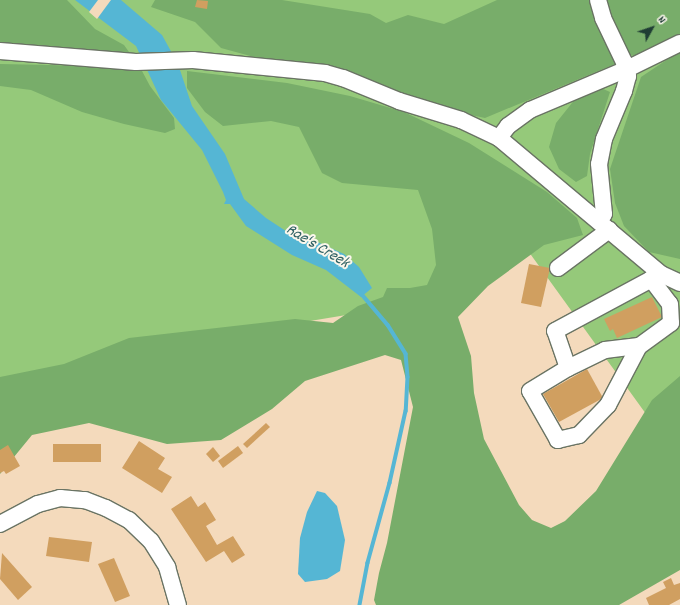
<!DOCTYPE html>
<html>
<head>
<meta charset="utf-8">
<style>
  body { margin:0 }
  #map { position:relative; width:680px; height:605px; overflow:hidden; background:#f4dabc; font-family:Dekko,sans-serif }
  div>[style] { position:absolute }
  .green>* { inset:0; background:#95c97a }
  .forest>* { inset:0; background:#78ad6a }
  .water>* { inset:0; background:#55b6d4 }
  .pier>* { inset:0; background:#f4dabc }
  .stream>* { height:3.5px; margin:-1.75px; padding:0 1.75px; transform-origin:1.75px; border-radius:1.75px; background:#55b6d4 }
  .building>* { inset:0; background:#d09f60 }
  .roads { filter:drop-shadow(1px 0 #6a7464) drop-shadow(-1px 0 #6a7464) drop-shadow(0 1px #6a7464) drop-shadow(0 -1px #6a7464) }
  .minor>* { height:16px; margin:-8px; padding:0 8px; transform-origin:8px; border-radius:8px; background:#fff }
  span { translate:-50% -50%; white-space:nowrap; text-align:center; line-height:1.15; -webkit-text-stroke:4px #fbf7ec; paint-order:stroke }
  .water-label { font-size:16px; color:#2f6164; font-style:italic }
  .north { position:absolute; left:632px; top:8px; width:40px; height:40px; -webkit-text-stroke:3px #fbf7ec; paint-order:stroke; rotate:50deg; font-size:11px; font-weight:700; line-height:16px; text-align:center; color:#1f3d34 }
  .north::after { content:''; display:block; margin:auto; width:14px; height:18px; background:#1f3d34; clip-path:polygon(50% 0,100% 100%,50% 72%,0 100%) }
</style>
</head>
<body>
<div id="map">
  <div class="green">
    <div style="clip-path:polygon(0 0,680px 0,680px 461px,526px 248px,431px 301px,158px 346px,0 400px)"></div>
  </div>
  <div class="forest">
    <div style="clip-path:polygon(0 0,67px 0,95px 29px,124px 45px,129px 52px,117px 55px,0 44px)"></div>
    <div style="clip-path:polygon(155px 0,282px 0,370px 14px,386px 23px,408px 15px,444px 24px,497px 0,593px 0,615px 64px,485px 118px,452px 111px,221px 48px,195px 22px,151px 7px)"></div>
    <div style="clip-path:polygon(604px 0,680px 0,680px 34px,639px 56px,627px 55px)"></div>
    <div style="clip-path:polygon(680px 51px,680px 259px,649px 252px,624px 226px,615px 203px,610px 169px,641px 77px)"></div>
    <div style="clip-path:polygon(0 64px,95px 66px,142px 71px,150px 86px,174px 118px,175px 129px,165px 133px,124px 124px,82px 112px,31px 90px,0 86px)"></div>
    <div style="clip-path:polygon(187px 71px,287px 83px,350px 96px,404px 112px,469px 143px,547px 192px,577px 218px,583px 235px,544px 245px,488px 286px,458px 317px,471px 356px,474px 393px,484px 439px,519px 505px,532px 520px,551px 528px,565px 521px,596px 491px,652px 400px,680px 376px,680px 570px,619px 605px,376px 605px,374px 600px,379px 573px,387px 543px,413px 407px,401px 360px,385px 355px,305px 381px,272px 409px,221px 440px,167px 444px,89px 423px,32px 435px,0 474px,0 377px,64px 364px,129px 338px,295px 319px,333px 323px,358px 306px,383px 297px,387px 288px,410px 288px,427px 285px,436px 265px,432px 229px,418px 190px,342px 183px,322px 173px,299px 127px,271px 121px,223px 126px,205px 112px,187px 88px)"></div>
    <div style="clip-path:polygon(601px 88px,610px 92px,590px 154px,587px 176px,576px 182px,559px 169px,549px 147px,556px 123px,576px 98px)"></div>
  </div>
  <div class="water">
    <div style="clip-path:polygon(75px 0,121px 0,162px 35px,178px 64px,192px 106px,225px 154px,244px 199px,266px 218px,289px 233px,291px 230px,344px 254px,359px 267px,372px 288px,361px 297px,326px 270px,292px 255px,246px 226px,230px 204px,224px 204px,226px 200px,223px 192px,202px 150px,161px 100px,136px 46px)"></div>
    <div style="clip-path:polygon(317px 491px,325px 493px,337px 506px,345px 540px,340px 571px,327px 579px,305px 582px,298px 574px,300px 538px,307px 512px)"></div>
  </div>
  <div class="pier">
    <div style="clip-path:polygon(98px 0,111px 0,97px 19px,89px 12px)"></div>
  </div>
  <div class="stream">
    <div style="left:360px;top:292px;width:43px;rotate:49.7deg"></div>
    <div style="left:388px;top:325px;width:34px;rotate:58deg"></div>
    <div style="left:406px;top:354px;width:23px;rotate:85deg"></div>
    <div style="left:408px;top:377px;width:34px;rotate:93deg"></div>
    <div style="left:406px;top:411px;width:74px;rotate:102.5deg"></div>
    <div style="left:390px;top:483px;width:83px;rotate:105.4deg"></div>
    <div style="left:368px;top:563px;width:43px;rotate:100.8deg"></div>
  </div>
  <div class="building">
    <div style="clip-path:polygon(197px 0,208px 1px,207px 9px,195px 7px)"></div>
    <div style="clip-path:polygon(529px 264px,550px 268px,541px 307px,521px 303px)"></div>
    <div style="clip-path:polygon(652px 297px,662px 317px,617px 338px,613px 329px,610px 331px,604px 319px)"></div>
    <div style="clip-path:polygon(587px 369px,603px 398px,559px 422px,543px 394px)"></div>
    <div style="clip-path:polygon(266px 423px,270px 427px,247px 448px,243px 444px)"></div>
    <div style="clip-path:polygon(139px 441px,165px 458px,158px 469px,172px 477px,162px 493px,122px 468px)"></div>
    <div style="clip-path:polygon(53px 444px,101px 444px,101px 462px,53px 462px)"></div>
    <div style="clip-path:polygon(8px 445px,20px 466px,6px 474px,4px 471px,0 473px,0 450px)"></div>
    <div style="clip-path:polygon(238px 446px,243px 453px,223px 468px,218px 461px)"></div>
    <div style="clip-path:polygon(213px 447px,220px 456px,213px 462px,206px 454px)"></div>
    <div style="clip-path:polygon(191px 496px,198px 507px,205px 502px,216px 520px,206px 526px,217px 545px,233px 536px,245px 555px,232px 563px,224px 551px,206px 562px,171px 509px)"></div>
    <div style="clip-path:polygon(49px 537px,92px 542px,89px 562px,46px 556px)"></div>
    <div style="clip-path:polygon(2px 553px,32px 587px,18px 600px,0 579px)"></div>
    <div style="clip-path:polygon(114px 558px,130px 596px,115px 602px,98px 564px)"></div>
    <div style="clip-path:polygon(671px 578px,674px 585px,680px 583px,680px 599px,669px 605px,649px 605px,646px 598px,666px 588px,663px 582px)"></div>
  </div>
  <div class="roads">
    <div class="minor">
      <div style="left:598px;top:0;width:19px;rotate:74deg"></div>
      <div style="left:603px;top:18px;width:49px;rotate:64.5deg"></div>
      <div style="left:624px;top:62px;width:15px;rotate:74deg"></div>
      <div style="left:628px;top:76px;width:16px;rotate:105deg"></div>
      <div style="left:624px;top:91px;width:52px;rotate:112.6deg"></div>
      <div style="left:604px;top:139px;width:25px;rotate:101deg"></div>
      <div style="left:599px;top:164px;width:50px;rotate:84.3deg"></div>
      <div style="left:604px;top:214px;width:9px;rotate:122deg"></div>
      <div style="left:0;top:51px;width:136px;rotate:4.6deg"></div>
      <div style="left:136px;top:62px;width:57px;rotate:-2deg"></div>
      <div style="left:193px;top:60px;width:133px;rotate:5.6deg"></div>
      <div style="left:325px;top:73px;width:19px;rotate:16deg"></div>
      <div style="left:343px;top:78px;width:61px;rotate:22.3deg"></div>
      <div style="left:399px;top:101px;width:65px;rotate:17deg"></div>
      <div style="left:461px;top:120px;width:42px;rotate:25.3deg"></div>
      <div style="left:499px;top:138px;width:212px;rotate:40deg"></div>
      <div style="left:661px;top:274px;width:21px;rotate:25deg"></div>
      <div style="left:499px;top:138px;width:15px;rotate:-53deg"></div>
      <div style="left:508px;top:126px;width:27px;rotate:-36deg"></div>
      <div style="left:530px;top:110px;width:105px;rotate:-22.9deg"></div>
      <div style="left:627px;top:69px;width:59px;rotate:-26.1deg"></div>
      <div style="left:558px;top:268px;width:64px;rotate:-36.7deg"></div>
      <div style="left:651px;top:279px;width:31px;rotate:53deg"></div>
      <div style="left:670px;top:304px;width:19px;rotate:87deg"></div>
      <div style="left:671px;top:323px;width:39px;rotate:144deg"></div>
      <div style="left:639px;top:346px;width:67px;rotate:117.7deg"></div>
      <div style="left:608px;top:405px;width:42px;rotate:134deg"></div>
      <div style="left:579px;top:435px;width:22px;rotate:167deg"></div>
      <div style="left:558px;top:440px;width:56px;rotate:-119.7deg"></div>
      <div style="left:530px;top:391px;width:44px;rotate:-31.2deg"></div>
      <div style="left:568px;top:368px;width:39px;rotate:-109deg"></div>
      <div style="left:555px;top:331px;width:120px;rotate:-28.3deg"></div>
      <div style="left:568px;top:368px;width:41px;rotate:-25.9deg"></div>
      <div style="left:605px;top:350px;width:34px;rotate:-7deg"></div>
      <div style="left:0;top:524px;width:43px;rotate:-27.8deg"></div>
      <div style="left:38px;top:504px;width:23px;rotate:-15deg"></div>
      <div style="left:60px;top:498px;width:25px;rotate:5deg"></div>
      <div style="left:85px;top:500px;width:22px;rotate:21deg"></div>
      <div style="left:106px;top:508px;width:26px;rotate:28deg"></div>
      <div style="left:129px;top:520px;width:30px;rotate:44deg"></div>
      <div style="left:151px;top:541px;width:31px;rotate:58deg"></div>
      <div style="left:167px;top:567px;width:40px;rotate:74deg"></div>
    </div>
  </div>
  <div class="water-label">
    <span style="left:317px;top:247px;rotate:31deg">Rae's Creek</span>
  </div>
  <div class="north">N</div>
</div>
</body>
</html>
